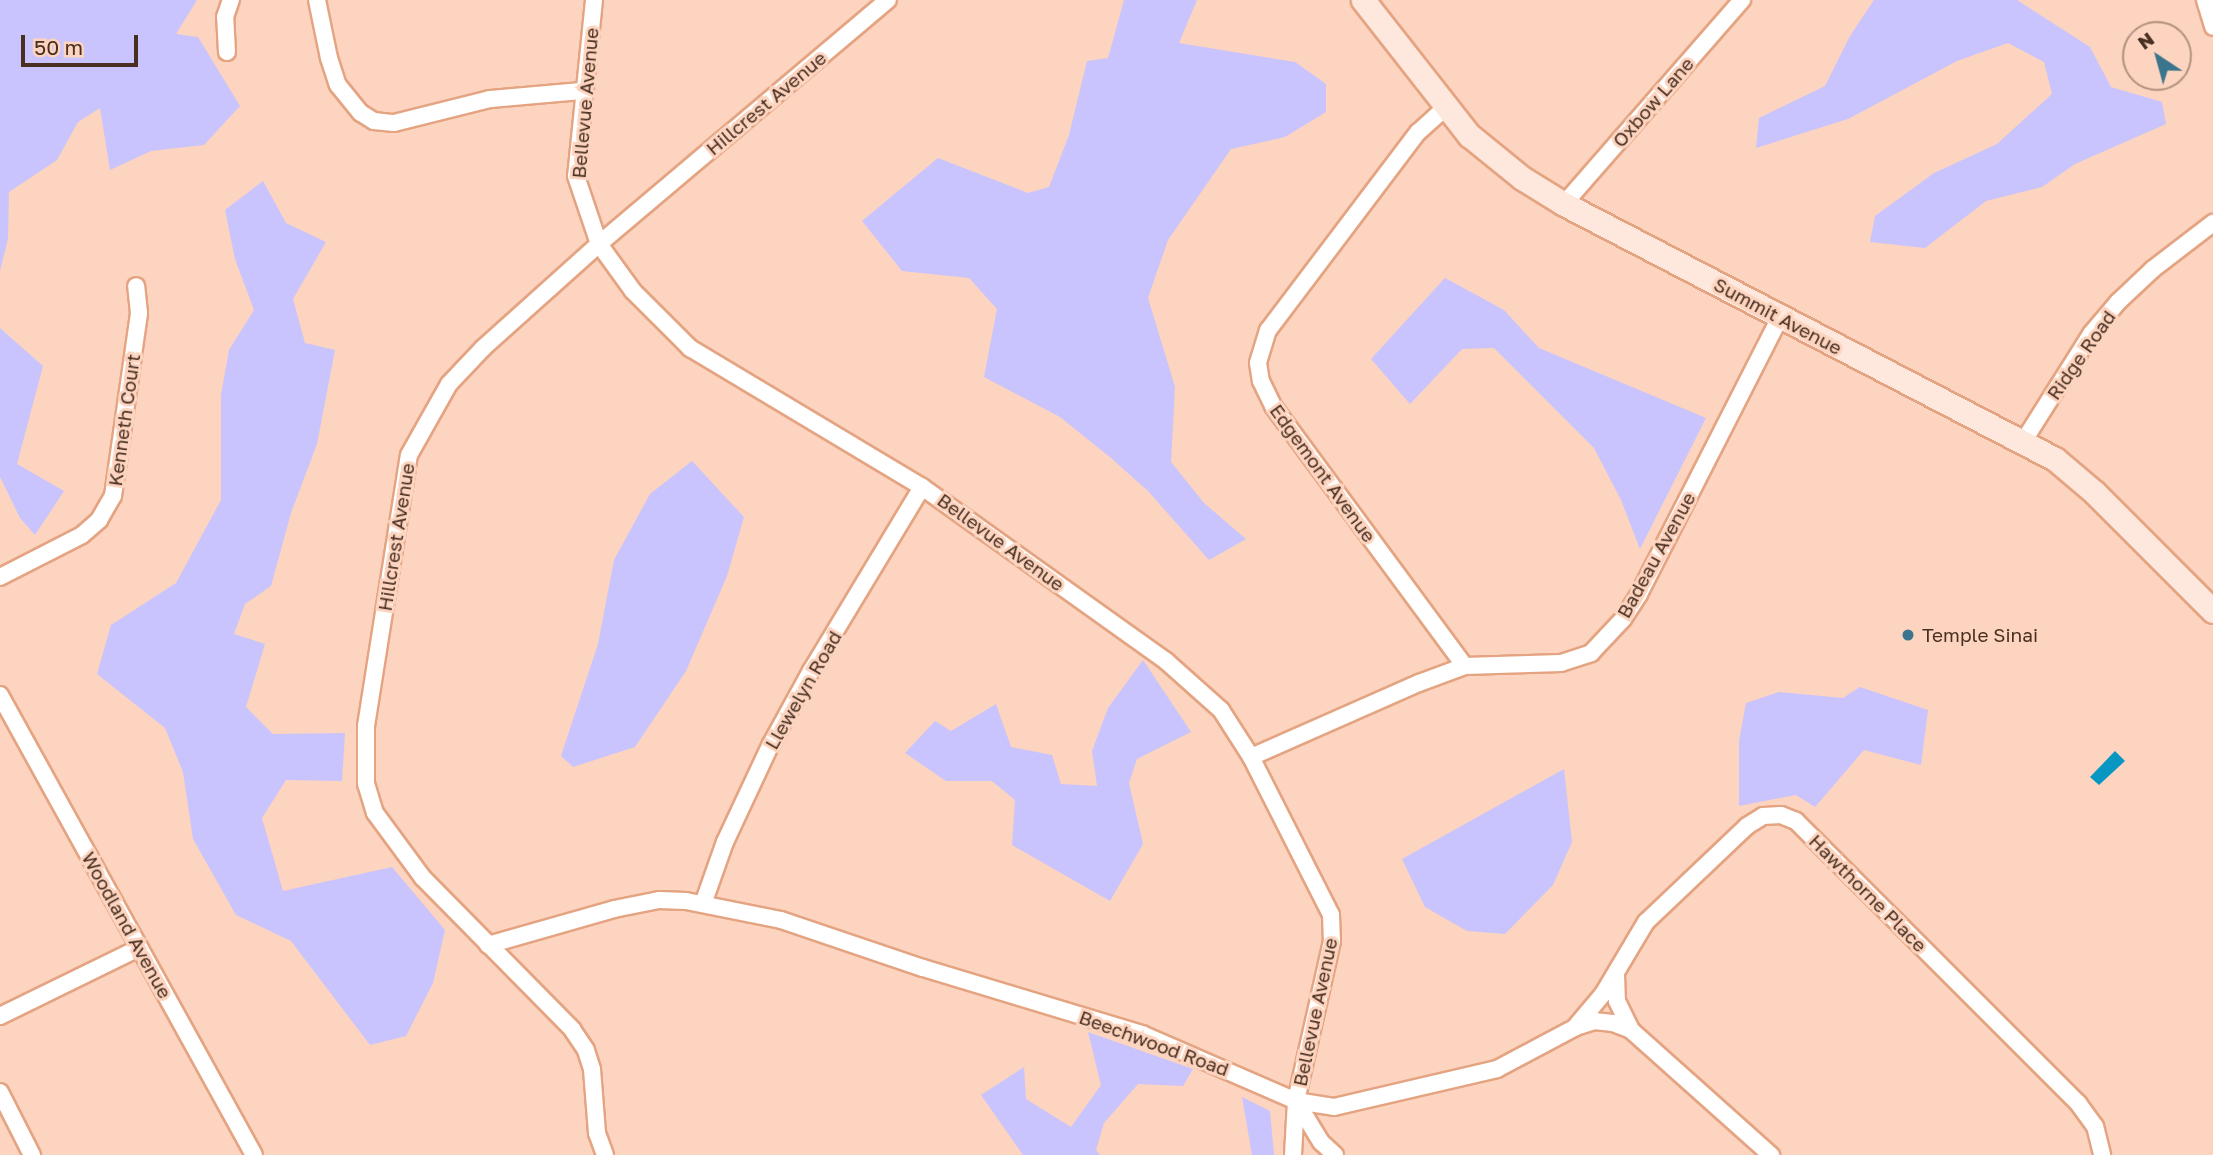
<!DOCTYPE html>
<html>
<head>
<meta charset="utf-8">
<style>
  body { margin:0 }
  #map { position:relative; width:2213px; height:1155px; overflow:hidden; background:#fcd4bf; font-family:"Golos Text",sans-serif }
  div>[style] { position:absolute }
  .green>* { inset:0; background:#c9c4fd }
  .water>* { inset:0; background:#0896c3 }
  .roads { filter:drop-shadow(2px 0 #e4a482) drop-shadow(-2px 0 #e4a482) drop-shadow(0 2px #e4a482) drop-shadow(0 -2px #e4a482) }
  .street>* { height:16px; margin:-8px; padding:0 8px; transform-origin:8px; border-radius:8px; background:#fff }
  .secondary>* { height:23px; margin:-11.5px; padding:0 11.5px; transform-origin:11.5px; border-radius:11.5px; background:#fee8dd }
  .dots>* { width:19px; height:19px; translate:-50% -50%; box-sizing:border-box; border:4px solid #fcd4bf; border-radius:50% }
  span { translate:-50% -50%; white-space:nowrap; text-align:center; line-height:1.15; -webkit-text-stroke:6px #fcd4bf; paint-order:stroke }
  .street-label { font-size:19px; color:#492f21 }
  .poi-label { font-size:19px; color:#492f21 }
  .left { translate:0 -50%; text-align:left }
  .north { position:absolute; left:2122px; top:21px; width:70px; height:70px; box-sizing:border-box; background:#fcd4bf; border:2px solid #b49280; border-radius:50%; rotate:324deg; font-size:19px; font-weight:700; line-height:28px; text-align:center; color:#492f21 }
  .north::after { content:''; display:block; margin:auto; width:24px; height:32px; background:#3a748d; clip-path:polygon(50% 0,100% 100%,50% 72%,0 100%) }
  .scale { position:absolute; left:21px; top:35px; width:117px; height:32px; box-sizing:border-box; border:4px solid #492f21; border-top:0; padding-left:9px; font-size:21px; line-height:24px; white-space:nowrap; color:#492f21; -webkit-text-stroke:5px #fcd4bf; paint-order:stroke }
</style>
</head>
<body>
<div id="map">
  <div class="green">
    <div style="clip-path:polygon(0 0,197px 0,176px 34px,198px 37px,240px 106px,204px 145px,151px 151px,110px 170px,100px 108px,78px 122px,57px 160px,9px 192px,8px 239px,0 271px)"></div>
    <div style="clip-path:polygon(1124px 0,1197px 0,1179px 43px,1295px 62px,1326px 84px,1326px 112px,1285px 137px,1231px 149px,1168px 240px,1148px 298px,1175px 387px,1171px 462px,1204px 503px,1246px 539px,1209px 560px,1148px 491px,1111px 458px,1060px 417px,984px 377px,997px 309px,969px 278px,902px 271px,862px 221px,938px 158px,1028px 193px,1049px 187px,1069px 135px,1087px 61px,1108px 58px)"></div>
    <div style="clip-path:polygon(1874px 0,2017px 0,2090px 47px,2111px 87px,2162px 102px,2166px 124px,2075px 164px,2042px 187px,1986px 201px,1925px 248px,1870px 242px,1875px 216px,1934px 173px,1997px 144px,2052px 94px,2044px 62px,2008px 43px,1957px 61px,1848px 119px,1756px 148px,1759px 118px,1825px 86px,1850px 36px)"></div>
    <div style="clip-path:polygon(263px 181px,286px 223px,326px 242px,293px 299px,305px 343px,335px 350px,317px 444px,291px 513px,271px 586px,245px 604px,234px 634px,265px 644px,246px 707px,273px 734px,345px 733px,342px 781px,286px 780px,262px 818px,283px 891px,392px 867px,445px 930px,433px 983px,406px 1036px,370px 1045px,291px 941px,236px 915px,193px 839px,183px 772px,165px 728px,97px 674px,111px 625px,176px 583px,221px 500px,221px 395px,229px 350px,254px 310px,235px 259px,225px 210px)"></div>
    <div style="clip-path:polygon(1445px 278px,1504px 310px,1539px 348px,1706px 418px,1640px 549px,1621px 500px,1594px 448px,1494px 348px,1462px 349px,1410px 404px,1371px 359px)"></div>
    <div style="clip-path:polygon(0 328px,43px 366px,17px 464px,64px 491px,35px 535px,20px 518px,0 477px)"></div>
    <div style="clip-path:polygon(692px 461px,744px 517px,727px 576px,686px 671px,635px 747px,573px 767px,561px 756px,598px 644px,614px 560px,650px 494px)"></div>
    <div style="clip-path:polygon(1143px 660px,1191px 732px,1137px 759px,1129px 783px,1143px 844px,1110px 901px,1012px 845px,1015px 800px,992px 781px,946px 781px,905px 753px,935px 721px,951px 731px,996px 704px,1011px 747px,1052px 755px,1061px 784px,1097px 786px,1092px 751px,1108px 708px)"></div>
    <div style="clip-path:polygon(1860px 687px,1928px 710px,1921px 765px,1864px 750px,1815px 807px,1796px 795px,1739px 806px,1739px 741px,1746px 703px,1779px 692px,1843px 698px)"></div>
    <div style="clip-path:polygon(1564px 769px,1572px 842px,1553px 885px,1505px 934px,1467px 931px,1425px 907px,1402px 859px)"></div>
    <div style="clip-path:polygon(1088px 1032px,1193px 1069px,1183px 1086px,1138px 1084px,1104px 1123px,1096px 1150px,1100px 1155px,1023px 1155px,981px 1095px,1024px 1067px,1026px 1099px,1071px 1127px,1101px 1085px)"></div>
    <div style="clip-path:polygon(1242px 1097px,1270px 1111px,1274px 1155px,1252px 1155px)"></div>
  </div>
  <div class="water">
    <div style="clip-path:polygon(2115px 751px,2125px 761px,2099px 785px,2090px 777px)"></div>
  </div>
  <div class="roads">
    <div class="street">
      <div style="left:317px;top:0;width:59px;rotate:78.3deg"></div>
      <div style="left:329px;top:58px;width:28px;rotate:72deg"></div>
      <div style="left:338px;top:85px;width:36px;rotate:51deg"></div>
      <div style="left:361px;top:113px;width:15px;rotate:32deg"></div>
      <div style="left:374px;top:121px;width:20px;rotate:6deg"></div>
      <div style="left:394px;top:123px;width:99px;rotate:-14deg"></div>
      <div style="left:490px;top:99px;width:92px;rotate:-5deg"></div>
      <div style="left:594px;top:0;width:177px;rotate:95.8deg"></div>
      <div style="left:576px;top:176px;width:72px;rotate:71.3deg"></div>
      <div style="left:599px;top:244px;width:58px;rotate:54.1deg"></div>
      <div style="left:633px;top:291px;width:81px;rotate:45deg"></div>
      <div style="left:690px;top:348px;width:270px;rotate:30.9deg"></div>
      <div style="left:922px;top:487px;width:300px;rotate:35.5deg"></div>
      <div style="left:1166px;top:661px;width:74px;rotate:41.7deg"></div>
      <div style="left:1221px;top:710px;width:56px;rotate:57.4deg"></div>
      <div style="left:1251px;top:757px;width:177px;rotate:63.1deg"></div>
      <div style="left:1331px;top:915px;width:26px;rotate:88deg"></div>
      <div style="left:1332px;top:941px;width:164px;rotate:102.7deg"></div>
      <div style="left:1296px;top:1101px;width:54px;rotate:93.2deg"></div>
      <div style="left:2205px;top:0;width:28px;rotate:73deg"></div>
      <div style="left:227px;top:52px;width:35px;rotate:-93deg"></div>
      <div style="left:225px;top:17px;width:18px;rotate:-71deg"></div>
      <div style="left:1445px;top:108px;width:36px;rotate:138deg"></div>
      <div style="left:1418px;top:132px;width:248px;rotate:127.1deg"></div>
      <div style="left:1268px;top:330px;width:34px;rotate:107deg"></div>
      <div style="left:1258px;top:363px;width:18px;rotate:81deg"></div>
      <div style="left:1261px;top:381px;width:28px;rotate:64deg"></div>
      <div style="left:1273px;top:406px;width:323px;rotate:53.6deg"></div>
      <div style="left:1564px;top:204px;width:271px;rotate:-48.9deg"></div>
      <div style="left:2023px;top:442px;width:128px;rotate:-57.8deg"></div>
      <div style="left:2091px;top:334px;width:42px;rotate:-49.8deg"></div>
      <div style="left:2118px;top:302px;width:48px;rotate:-43.3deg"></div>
      <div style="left:2153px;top:269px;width:76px;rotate:-37.5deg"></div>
      <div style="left:0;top:577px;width:92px;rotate:-27.1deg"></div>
      <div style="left:82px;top:535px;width:23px;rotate:-41deg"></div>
      <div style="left:99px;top:520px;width:28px;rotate:-60deg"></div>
      <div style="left:113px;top:496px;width:185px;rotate:-81.9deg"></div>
      <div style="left:139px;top:313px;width:27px;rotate:-96deg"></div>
      <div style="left:0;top:695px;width:525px;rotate:61.09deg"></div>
      <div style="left:1251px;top:757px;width:184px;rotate:-23.8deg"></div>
      <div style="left:1419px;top:683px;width:49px;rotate:-20.3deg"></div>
      <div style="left:1465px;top:666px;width:96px;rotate:-1.8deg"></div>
      <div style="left:1561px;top:663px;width:32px;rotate:-18deg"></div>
      <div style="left:1591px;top:653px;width:47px;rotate:-46.7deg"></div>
      <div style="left:1623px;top:619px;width:30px;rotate:-57deg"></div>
      <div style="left:1639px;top:594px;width:311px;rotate:-63deg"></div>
      <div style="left:703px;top:904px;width:66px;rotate:-70.5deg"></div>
      <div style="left:725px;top:842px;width:108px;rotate:-64.9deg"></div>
      <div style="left:771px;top:744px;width:83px;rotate:-61.3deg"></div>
      <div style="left:811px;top:671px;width:215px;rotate:-58.9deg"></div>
      <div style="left:488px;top:945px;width:131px;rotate:-15.9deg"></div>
      <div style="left:614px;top:909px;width:46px;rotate:-11.3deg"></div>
      <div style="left:659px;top:900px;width:27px;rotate:2deg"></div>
      <div style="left:686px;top:901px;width:97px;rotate:11.3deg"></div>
      <div style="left:781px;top:920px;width:150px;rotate:18.7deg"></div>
      <div style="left:923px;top:968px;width:229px;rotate:16.8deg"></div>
      <div style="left:1142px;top:1034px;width:168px;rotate:23.5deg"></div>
      <div style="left:1296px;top:1101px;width:38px;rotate:9deg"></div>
      <div style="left:1334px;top:1107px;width:167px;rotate:-13.1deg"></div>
      <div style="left:1497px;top:1069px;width:89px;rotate:-28deg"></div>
      <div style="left:1576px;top:1027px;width:19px;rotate:-18deg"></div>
      <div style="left:1594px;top:1021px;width:19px;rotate:6deg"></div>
      <div style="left:1613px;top:1023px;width:19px;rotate:21deg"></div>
      <div style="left:1631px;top:1030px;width:188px;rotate:41.8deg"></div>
      <div style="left:1616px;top:974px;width:27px;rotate:88deg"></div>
      <div style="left:1617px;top:1001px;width:32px;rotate:64deg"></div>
      <div style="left:0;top:1016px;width:155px;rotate:-26.1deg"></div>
      <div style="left:1577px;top:1025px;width:40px;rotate:-50deg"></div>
      <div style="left:1603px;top:994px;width:84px;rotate:-59.2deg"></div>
      <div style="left:1646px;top:922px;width:139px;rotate:-43.5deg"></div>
      <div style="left:1747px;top:826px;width:19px;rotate:-32deg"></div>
      <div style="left:1763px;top:816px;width:18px;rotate:-3deg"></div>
      <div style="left:1781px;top:815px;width:16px;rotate:22deg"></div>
      <div style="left:1796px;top:821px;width:399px;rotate:45deg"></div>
      <div style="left:2078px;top:1103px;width:29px;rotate:54deg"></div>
      <div style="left:2095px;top:1126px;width:30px;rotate:76deg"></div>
      <div style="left:0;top:1092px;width:71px;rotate:63.1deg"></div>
      <div style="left:1296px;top:1101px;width:48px;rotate:58.6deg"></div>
      <div style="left:1321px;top:1142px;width:19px;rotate:43deg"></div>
      <div style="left:605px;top:1155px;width:23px;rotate:-110deg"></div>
      <div style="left:597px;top:1133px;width:64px;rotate:-94.5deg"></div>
      <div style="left:592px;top:1069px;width:20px;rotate:-108deg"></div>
      <div style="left:586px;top:1050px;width:25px;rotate:-124deg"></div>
      <div style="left:572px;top:1029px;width:212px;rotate:-134.6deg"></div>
      <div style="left:423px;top:878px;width:81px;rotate:-126.4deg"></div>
      <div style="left:375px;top:813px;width:30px;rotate:-107deg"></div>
      <div style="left:366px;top:784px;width:58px;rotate:-90deg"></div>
      <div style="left:366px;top:726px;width:274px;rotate:-81deg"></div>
      <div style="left:409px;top:455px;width:81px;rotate:-60.6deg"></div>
      <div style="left:449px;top:384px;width:50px;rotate:-46.6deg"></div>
      <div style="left:483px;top:348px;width:156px;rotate:-41.9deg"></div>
      <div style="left:599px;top:244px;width:378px;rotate:-40.2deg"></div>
    </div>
    <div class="secondary">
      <div style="left:1363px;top:0;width:172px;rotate:51.9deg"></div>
      <div style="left:1469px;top:135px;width:68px;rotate:39.1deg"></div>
      <div style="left:1522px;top:178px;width:49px;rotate:31.8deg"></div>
      <div style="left:1564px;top:204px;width:553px;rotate:27.45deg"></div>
      <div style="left:2055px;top:459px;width:51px;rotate:40.2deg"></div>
      <div style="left:2094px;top:492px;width:168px;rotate:45deg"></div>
    </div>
  </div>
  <div class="dots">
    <div style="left:1908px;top:635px;background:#3a748d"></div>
  </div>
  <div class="street-label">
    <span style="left:1653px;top:102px;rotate:-49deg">Oxbow Lane</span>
    <span style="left:585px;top:103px;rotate:-85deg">Bellevue Avenue</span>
    <span style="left:766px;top:103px;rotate:-40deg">Hillcrest Avenue</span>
    <span style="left:1778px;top:316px;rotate:28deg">Summit Avenue</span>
    <span style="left:2081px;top:355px;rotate:-55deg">Ridge Road</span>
    <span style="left:124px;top:420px;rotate:-82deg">Kenneth Court</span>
    <span style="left:1323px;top:473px;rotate:54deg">Edgemont Avenue</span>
    <span style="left:396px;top:537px;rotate:-81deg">Hillcrest Avenue</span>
    <span style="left:1001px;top:542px;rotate:36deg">Bellevue Avenue</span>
    <span style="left:1656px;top:555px;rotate:-61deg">Badeau Avenue</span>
    <span style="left:803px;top:690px;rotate:-60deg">Llewelyn Road</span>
    <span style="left:1868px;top:893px;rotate:45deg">Hawthorne Place</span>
    <span style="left:127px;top:925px;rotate:61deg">Woodland Avenue</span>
    <span style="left:1315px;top:1012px;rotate:-78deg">Bellevue Avenue</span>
    <span style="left:1154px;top:1043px;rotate:20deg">Beechwood Road</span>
  </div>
  <div class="poi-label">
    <span class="left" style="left:1922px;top:635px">Temple Sinai</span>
  </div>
  <div class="north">N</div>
  <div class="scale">50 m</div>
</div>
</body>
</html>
